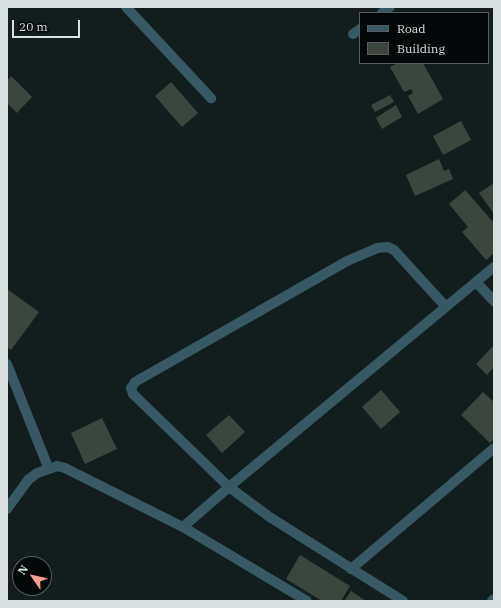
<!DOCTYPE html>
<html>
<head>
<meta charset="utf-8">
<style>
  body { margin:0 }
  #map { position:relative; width:501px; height:608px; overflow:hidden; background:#111e1d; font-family:"IBM Plex Serif",serif }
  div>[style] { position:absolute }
  .building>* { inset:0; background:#3b463f }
  .service>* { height:10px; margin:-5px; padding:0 5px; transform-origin:5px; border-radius:5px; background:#365964 }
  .minor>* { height:10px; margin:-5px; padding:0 5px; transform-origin:5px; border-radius:5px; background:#365964 }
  span { translate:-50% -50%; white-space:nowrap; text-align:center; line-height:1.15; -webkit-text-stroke:3px #030707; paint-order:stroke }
  .frame { position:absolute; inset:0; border:8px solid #d7e0df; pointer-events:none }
  .legend { position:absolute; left:359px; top:12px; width:130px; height:52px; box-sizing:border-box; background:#030707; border:1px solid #585e5d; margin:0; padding:5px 7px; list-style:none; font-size:12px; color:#d7e0df }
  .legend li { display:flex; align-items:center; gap:8px; height:20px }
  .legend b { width:20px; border:1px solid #585e5d }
  .north { position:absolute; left:12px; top:556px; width:40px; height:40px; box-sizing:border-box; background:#030707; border:1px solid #585e5d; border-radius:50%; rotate:304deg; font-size:11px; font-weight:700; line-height:16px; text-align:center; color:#d7e0df }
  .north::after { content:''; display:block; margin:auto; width:14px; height:18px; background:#f59d8f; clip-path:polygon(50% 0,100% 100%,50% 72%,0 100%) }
  .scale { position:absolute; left:12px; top:20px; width:68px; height:18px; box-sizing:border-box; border:2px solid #d7e0df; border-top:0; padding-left:5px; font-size:12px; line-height:14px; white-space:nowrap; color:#d7e0df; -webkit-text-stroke:3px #030707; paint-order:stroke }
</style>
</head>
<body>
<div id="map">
  <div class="building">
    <div style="clip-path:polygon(398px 63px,423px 63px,443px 99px,418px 114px,408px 96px,413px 93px,411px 89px,404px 92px,390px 67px)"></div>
    <div style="clip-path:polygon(11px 76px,32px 97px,17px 113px,7px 103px,7px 81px)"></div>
    <div style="clip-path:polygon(171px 82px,198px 113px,182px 127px,155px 96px)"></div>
    <div style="clip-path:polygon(390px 95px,394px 102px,375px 112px,371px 105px)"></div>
    <div style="clip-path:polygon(396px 105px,402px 117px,382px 129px,376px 118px)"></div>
    <div style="clip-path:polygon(461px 121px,471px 140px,443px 155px,433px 136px)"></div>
    <div style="clip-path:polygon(439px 159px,444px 171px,449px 169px,453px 179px,415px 196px,406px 175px)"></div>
    <div style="clip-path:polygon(494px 183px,494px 214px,479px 193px)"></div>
    <div style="clip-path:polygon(465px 190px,494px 223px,494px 253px,486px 260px,462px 232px,468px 227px,449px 204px)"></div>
    <div style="clip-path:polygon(7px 289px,39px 312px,11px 350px,7px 347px)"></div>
    <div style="clip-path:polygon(494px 345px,494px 367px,487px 375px,476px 364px)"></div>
    <div style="clip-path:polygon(381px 390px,400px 412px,381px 429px,362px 407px)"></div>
    <div style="clip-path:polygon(483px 392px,494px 402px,494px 439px,490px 443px,461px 415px)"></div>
    <div style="clip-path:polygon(229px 415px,245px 432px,222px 453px,206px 435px)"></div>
    <div style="clip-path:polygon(102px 418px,117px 449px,85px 464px,71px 433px)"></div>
    <div style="clip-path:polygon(300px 555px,350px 586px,341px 601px,322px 601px,286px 579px)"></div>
    <div style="clip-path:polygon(351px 591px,366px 601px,344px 601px)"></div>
  </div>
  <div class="service">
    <div style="left:7px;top:364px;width:111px;rotate:68.3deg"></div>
    <div style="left:7px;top:509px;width:36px;rotate:-54deg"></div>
    <div style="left:28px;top:480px;width:11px;rotate:-38deg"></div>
    <div style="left:37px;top:473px;width:21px;rotate:-19deg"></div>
    <div style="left:57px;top:466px;width:8px;rotate:14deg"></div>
    <div style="left:65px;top:468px;width:132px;rotate:26.6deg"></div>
    <div style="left:183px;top:527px;width:144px;rotate:30.8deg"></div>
    <div style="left:183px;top:527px;width:61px;rotate:-41deg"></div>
  </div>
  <div class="minor">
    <div style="left:126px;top:7px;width:125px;rotate:47deg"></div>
    <div style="left:382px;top:13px;width:10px;rotate:-37deg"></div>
    <div style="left:353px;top:34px;width:9px;rotate:-36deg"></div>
    <div style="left:477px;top:283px;width:25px;rotate:47deg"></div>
    <div style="left:229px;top:487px;width:344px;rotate:-39.7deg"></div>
    <div style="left:351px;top:569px;width:187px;rotate:-40.2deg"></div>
    <div style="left:403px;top:601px;width:156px;rotate:-147.8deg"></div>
    <div style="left:271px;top:518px;width:52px;rotate:-143.6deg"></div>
    <div style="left:229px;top:487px;width:134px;rotate:-135.9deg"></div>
    <div style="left:133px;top:394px;width:6px;rotate:-108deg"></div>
    <div style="left:131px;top:388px;width:7px;rotate:-56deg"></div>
    <div style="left:135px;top:382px;width:244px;rotate:-29.7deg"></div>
    <div style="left:347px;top:261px;width:33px;rotate:-23deg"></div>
    <div style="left:377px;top:248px;width:11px;rotate:-5deg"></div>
    <div style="left:388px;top:247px;width:7px;rotate:27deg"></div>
    <div style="left:394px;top:250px;width:77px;rotate:47.6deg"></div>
    <div style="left:492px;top:601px;width:3px;rotate:-45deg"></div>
  </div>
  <div class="frame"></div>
  <ul class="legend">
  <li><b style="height:5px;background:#365964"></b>Road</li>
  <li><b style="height:11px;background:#3b463f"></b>Building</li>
  </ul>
  <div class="north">N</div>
  <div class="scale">20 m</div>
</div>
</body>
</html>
